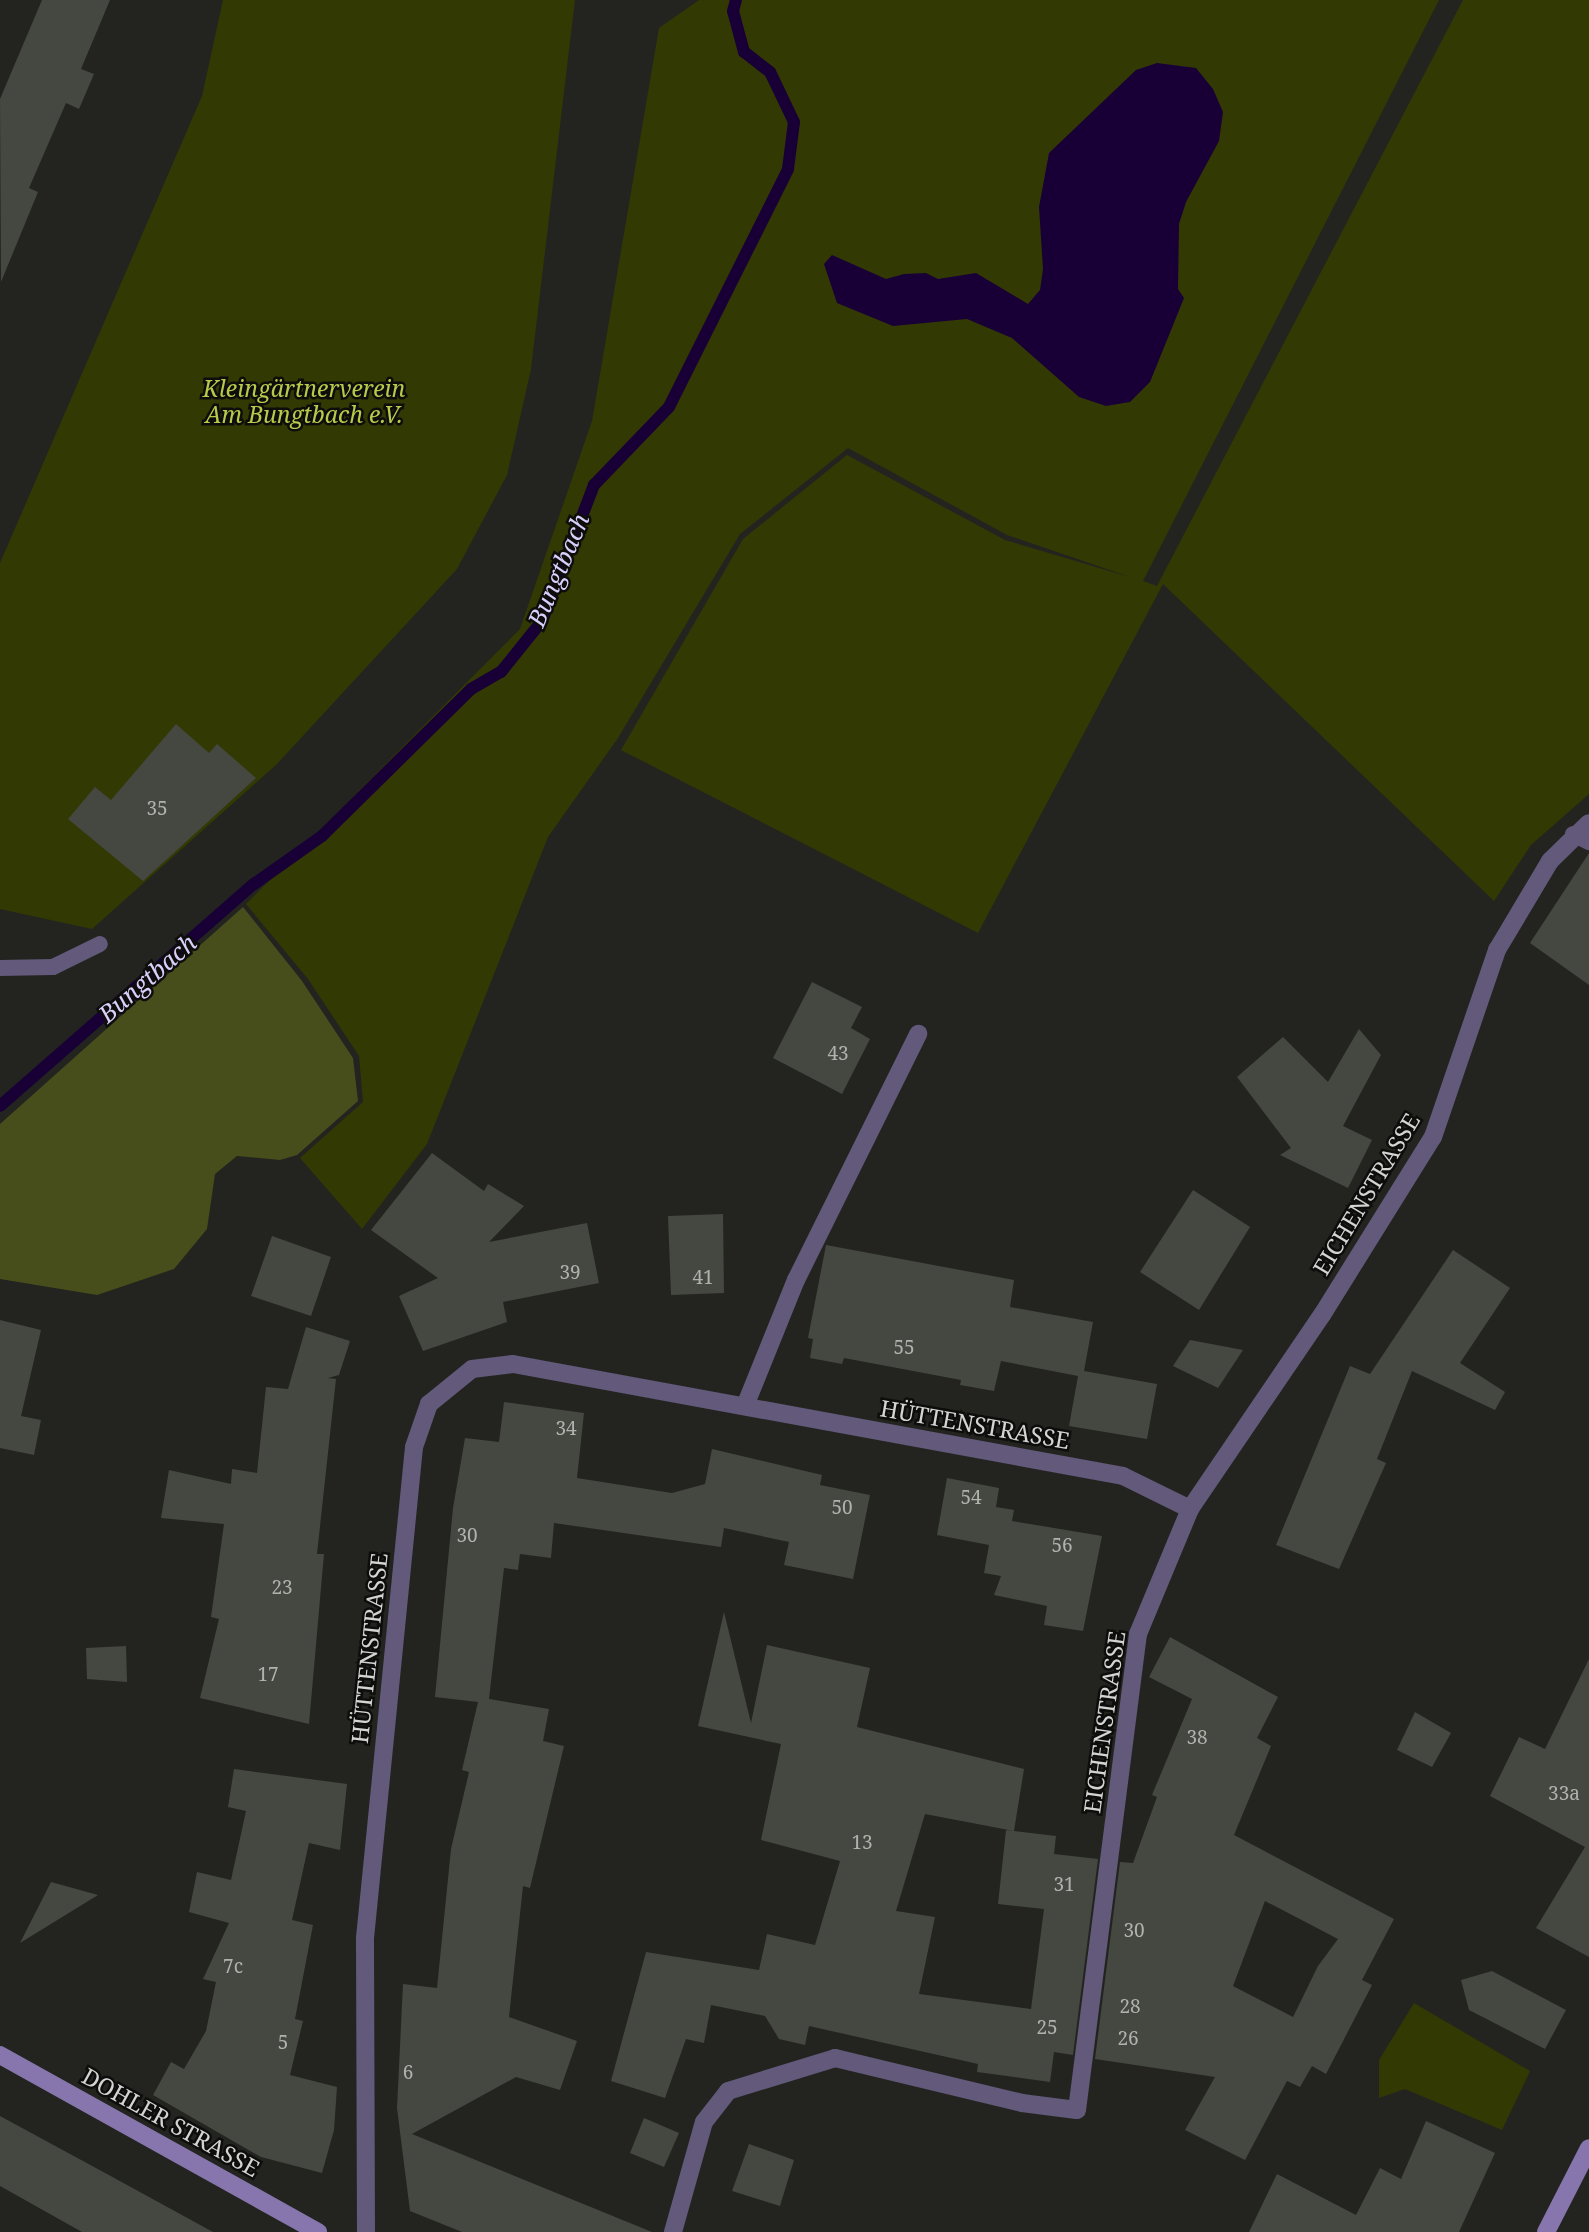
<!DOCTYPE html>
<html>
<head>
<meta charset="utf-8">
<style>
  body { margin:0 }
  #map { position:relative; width:1589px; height:2232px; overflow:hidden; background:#23241f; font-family:"Noto Serif",serif }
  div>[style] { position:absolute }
  .green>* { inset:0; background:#333903 }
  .forest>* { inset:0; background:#474e1b }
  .water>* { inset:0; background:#180036 }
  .stream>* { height:12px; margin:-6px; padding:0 6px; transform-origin:6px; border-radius:6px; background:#180036 }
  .building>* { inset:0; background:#454741 }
  .lane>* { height:16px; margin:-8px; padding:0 8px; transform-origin:8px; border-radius:8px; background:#62597b }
  .street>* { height:18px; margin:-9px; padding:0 9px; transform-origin:9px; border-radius:9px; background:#62597b }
  .secondary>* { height:18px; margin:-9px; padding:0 9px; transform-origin:9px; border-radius:9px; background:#8676ad }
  span { translate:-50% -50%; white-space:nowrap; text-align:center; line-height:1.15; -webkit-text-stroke:5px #0d0d0b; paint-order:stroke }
  .number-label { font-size:19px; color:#b0b2ae }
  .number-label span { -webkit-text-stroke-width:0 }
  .park-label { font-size:23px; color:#b9ca4a; font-style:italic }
  .street-label { font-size:23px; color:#d4d5d2 }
  .water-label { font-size:24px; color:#dacffb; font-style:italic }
</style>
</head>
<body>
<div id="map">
  <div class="green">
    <div style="clip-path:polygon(223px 0,575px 0,531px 369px,507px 475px,457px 569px,276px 765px,92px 929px,0 909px,0 563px,202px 96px)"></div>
    <div style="clip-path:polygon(699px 0,1439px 0,1143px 581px,1157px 586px,1463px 0,1589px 0,1589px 794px,1531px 845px,1494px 901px,1163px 584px,978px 933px,621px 750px,743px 539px,847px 455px,1005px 540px,1133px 578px,1007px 535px,848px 448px,740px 534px,618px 738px,548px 837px,427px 1144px,362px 1229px,300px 1158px,363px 1102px,359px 1056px,308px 979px,246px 904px,520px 629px,592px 421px,659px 28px)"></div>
    <div style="clip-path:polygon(1414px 2003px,1530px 2071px,1502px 2130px,1405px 2089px,1379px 2098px,1379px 2060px)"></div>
  </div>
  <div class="forest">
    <div style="clip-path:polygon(243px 907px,302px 981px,353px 1058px,358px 1101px,297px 1155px,280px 1160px,237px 1156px,215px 1174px,207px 1229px,174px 1269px,97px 1295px,0 1279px,0 1124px)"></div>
  </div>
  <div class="water">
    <div style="clip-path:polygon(1157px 63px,1196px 68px,1213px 89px,1223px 112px,1219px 141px,1186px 202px,1179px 224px,1178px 289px,1184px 298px,1150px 382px,1130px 402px,1106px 406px,1079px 397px,1012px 338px,967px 319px,893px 326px,837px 303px,824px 264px,832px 255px,886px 279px,904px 274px,926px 273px,938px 279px,976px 273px,1028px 304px,1040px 290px,1043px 269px,1039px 207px,1049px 153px,1136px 70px)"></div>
  </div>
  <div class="stream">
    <div style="left:0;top:1106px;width:337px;rotate:-41.2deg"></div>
    <div style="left:254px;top:884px;width:83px;rotate:-35.2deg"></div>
    <div style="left:322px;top:836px;width:209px;rotate:-44.6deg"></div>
    <div style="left:471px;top:689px;width:34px;rotate:-30deg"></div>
    <div style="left:501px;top:672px;width:65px;rotate:-51.2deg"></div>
    <div style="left:542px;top:621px;width:146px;rotate:-69.1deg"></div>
    <div style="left:594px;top:485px;width:108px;rotate:-46.1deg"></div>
    <div style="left:669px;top:407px;width:266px;rotate:-63.4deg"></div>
    <div style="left:788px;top:169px;width:47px;rotate:-82.7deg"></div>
    <div style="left:794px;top:122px;width:55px;rotate:-115.6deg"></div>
    <div style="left:770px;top:72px;width:33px;rotate:-142deg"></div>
    <div style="left:744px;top:52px;width:42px;rotate:-105deg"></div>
    <div style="left:733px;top:11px;width:11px;rotate:-75deg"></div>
  </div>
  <div class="building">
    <div style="clip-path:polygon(42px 0,110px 0,81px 69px,94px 74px,79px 109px,66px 103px,29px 188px,38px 192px,1px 282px,0 99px)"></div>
    <div style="clip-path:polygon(176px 724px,209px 753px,217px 744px,256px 778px,143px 881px,68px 819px,95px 787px,111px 800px)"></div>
    <div style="clip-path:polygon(1589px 853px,1589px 985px,1530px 943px)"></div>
    <div style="clip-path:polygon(812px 982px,862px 1007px,851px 1028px,870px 1039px,842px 1094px,773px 1058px)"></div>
    <div style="clip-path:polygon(1359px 1029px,1381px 1055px,1343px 1126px,1372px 1140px,1348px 1188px,1280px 1155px,1291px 1148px,1237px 1077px,1283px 1037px,1328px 1082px)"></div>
    <div style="clip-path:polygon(432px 1153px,484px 1191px,488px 1184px,524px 1206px,489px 1242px,587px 1223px,599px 1283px,503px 1302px,507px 1322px,423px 1351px,399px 1296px,438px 1278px,371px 1230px)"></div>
    <div style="clip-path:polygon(1193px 1190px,1250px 1227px,1199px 1310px,1140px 1272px)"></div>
    <div style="clip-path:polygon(723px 1214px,724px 1293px,671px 1295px,668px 1216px)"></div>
    <div style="clip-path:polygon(272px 1236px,331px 1257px,311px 1316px,251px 1296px)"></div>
    <div style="clip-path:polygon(826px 1245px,1014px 1280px,1010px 1307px,1093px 1322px,1084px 1371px,1157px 1384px,1147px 1439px,1069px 1426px,1078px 1376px,1001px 1361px,994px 1391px,960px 1385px,961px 1380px,844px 1358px,842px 1364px,810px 1358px,813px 1339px,808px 1338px)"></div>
    <div style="clip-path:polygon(1453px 1250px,1510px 1288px,1460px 1363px,1505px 1392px,1495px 1410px,1412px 1371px,1377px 1459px,1386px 1463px,1339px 1569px,1276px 1545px,1350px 1366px,1370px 1374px)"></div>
    <div style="clip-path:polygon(0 1320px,41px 1330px,21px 1416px,41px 1420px,34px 1455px,0 1448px)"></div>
    <div style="clip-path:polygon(306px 1327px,350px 1341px,339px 1375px,328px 1378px,336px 1379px,317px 1554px,324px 1554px,309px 1724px,200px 1698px,219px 1619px,211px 1617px,224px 1524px,161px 1518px,169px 1470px,231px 1484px,232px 1469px,257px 1473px,266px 1387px,288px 1389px)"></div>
    <div style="clip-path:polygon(1190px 1340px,1243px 1350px,1218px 1388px,1173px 1366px)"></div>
    <div style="clip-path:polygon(504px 1402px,584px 1413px,577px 1478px,672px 1493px,705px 1484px,712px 1449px,822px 1475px,820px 1485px,870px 1495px,853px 1579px,784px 1565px,789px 1542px,724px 1528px,721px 1547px,554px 1523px,551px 1558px,520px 1554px,518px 1570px,504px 1568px,489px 1699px,549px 1709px,543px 1741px,564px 1746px,530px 1888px,523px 1886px,509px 2017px,577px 2041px,560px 2090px,516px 2077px,412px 2134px,652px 2232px,462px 2232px,410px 2211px,397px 2108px,403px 1984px,437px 1988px,451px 1849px,469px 1772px,462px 1770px,478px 1702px,435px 1697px,453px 1508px,465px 1438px,499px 1442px)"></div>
    <div style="clip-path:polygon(947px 1478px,999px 1488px,996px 1507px,1014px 1510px,1012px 1521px,1102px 1536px,1083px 1631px,1044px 1625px,1047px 1606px,994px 1595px,1001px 1576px,984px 1573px,989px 1545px,937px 1535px)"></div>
    <div style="clip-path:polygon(724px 1612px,751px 1723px,767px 1645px,870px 1668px,857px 1727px,1024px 1769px,1014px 1831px,925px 1814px,896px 1911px,935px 1917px,919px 1994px,1031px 2009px,1044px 1909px,998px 1904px,1006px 1830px,1056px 1836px,1054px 1854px,1098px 1859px,1073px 2055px,1054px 2052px,1050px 2082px,977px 2072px,978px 2064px,809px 2026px,805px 2045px,779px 2039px,765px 2016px,711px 2005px,704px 2043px,686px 2039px,665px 2098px,611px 2081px,646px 1952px,759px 1970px,767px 1934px,815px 1945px,840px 1861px,761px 1840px,781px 1744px,698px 1726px)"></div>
    <div style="clip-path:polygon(evenodd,1170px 1637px,1278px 1697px,1257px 1738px,1271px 1746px,1234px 1835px,1394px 1919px,1362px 1980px,1372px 1985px,1326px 2074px,1312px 2066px,1300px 2087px,1287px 2081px,1245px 2160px,1185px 2130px,1215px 2077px,1095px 2059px,1120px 1862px,1133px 1863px,1157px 1797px,1152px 1795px,1192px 1699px,1149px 1677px,1170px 1637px,1265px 1901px,1338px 1939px,1318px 1966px,1293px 2017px,1233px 1986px,1265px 1901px)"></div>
    <div style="clip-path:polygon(126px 1646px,127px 1682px,87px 1679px,86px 1648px)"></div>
    <div style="clip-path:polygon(1589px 1659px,1589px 1957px,1536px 1928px,1585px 1847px,1490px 1796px,1519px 1737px,1545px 1749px)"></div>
    <div style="clip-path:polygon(1415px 1712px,1451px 1733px,1432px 1767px,1397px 1750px)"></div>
    <div style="clip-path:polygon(234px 1769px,347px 1784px,340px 1850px,309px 1843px,292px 1920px,313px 1925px,295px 2019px,303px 2021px,290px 2075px,337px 2087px,334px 2130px,322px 2173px,261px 2157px,153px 2095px,171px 2062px,184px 2069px,206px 2031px,216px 1982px,203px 1979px,229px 1923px,189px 1912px,197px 1872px,231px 1880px,246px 1811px,228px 1807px)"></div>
    <div style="clip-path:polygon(51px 1882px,98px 1895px,20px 1943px)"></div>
    <div style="clip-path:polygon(1492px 1971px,1566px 2010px,1545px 2049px,1469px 2010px,1461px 1980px)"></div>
    <div style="clip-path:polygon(0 2116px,107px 2174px,213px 2232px,82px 2232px,0 2186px)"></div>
    <div style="clip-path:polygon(644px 2118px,679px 2133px,664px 2167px,630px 2153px)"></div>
    <div style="clip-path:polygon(1426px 2121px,1495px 2153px,1459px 2232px,1249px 2232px,1277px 2174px,1356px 2215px,1380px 2168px,1401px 2179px)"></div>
    <div style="clip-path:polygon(749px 2144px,794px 2160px,780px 2206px,732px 2191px)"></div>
  </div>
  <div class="lane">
    <div style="left:1573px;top:834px;width:18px;rotate:27deg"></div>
    <div style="left:0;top:968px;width:53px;rotate:-1.1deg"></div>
    <div style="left:53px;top:967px;width:52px;rotate:-26.1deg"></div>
  </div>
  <div class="street">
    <div style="left:745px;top:1406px;width:136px;rotate:-68deg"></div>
    <div style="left:796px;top:1280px;width:275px;rotate:-63.6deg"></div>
    <div style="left:366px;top:2232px;width:294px;rotate:-90.2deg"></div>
    <div style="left:365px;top:1938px;width:493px;rotate:-84.3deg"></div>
    <div style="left:414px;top:1447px;width:46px;rotate:-70.8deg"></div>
    <div style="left:429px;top:1404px;width:55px;rotate:-39.1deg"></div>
    <div style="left:472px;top:1369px;width:41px;rotate:-7deg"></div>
    <div style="left:513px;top:1364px;width:620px;rotate:10.4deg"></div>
    <div style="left:1123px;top:1476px;width:75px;rotate:26.2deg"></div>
    <div style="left:673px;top:2232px;width:114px;rotate:-74.3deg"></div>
    <div style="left:704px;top:2122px;width:39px;rotate:-52deg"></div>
    <div style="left:728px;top:2091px;width:112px;rotate:-17.1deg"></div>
    <div style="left:835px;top:2058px;width:192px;rotate:13.5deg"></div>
    <div style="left:1022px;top:2103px;width:55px;rotate:7.3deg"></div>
    <div style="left:1077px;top:2110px;width:480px;rotate:-82.7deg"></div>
    <div style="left:1138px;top:1634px;width:135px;rotate:-67.4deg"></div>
    <div style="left:1190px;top:1509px;width:235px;rotate:-55.8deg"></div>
    <div style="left:1322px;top:1315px;width:210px;rotate:-58.1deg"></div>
    <div style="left:1433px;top:1137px;width:198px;rotate:-71.1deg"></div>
    <div style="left:1497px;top:950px;width:104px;rotate:-59.2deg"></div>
    <div style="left:1550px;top:861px;width:54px;rotate:-44.3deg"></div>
  </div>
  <div class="secondary">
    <div style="left:0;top:2055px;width:364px;rotate:29.1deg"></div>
    <div style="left:1546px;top:2232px;width:94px;rotate:-62.9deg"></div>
  </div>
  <div class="number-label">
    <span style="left:157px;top:809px">35</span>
    <span style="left:838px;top:1054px">43</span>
    <span style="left:570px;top:1273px">39</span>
    <span style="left:703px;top:1278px">41</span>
    <span style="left:904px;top:1348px">55</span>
    <span style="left:566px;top:1429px">34</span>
    <span style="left:971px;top:1498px">54</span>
    <span style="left:842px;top:1508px">50</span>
    <span style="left:467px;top:1536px">30</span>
    <span style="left:1062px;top:1546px">56</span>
    <span style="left:282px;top:1588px">23</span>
    <span style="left:268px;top:1675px">17</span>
    <span style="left:1197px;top:1738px">38</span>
    <span style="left:1564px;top:1794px">33a</span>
    <span style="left:862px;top:1843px">13</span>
    <span style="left:1064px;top:1885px">31</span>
    <span style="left:1134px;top:1931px">30</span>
    <span style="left:233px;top:1967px">7c</span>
    <span style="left:1130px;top:2007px">28</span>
    <span style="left:1047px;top:2028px">25</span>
    <span style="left:1128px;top:2039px">26</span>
    <span style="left:283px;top:2043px">5</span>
    <span style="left:408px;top:2073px">6</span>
  </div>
  <div class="park-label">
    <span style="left:304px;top:401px">Kleingärtnerverein<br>Am Bungtbach e.V.</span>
  </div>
  <div class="street-label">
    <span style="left:1366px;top:1194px;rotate:-59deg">EICHENSTRASSE</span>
    <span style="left:975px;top:1424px;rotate:10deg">HÜTTENSTRASSE</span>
    <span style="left:369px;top:1648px;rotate:-84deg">HÜTTENSTRASSE</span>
    <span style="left:1104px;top:1722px;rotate:-82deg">EICHENSTRASSE</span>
    <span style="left:171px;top:2122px;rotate:29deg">DOHLER STRASSE</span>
  </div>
  <div class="water-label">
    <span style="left:558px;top:570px;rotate:-67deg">Bungtbach</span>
    <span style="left:147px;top:978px;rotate:-41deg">Bungtbach</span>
  </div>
</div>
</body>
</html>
